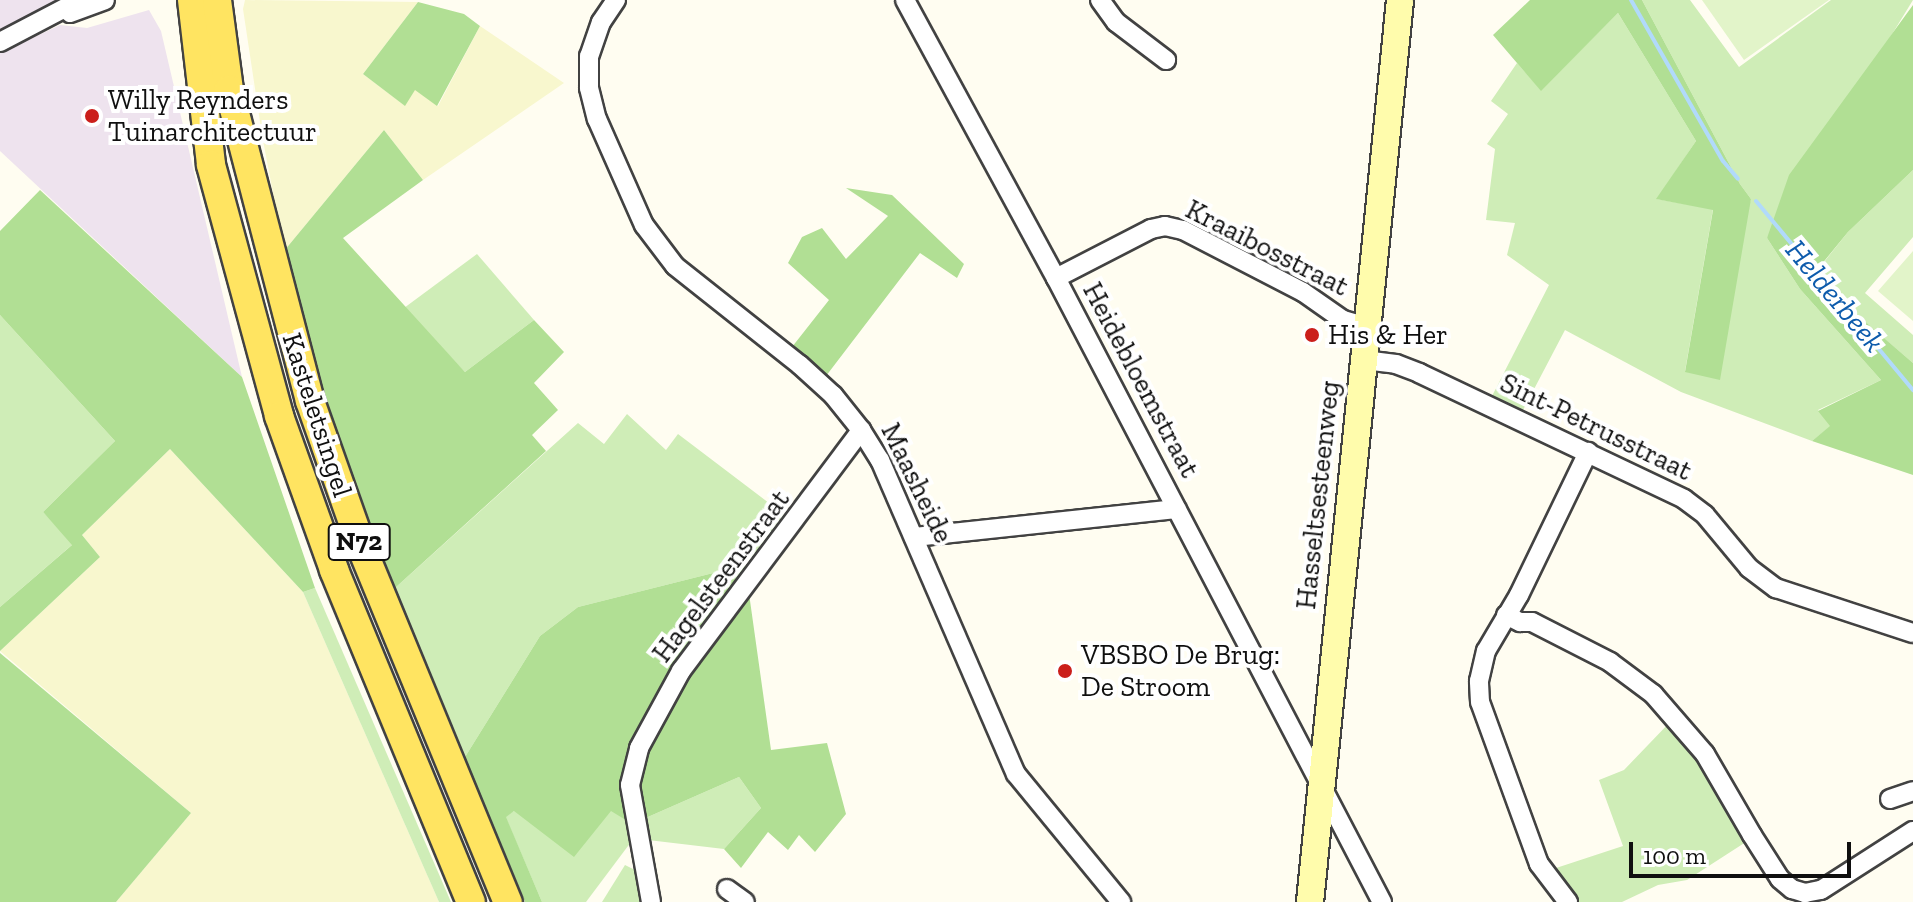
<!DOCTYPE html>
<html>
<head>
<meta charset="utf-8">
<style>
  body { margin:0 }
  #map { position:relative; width:1913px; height:902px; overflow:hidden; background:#fffdf1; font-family:"Zilla Slab",serif }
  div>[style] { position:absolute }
  .industrial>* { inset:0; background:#eee3ee }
  .farmland>* { inset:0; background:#f8f7ce }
  .green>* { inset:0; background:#cfedb7 }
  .forest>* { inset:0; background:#b1df94 }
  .pitch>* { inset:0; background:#e2f4c9 }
  .stream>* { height:4px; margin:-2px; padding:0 2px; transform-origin:2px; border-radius:2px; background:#b1dafb }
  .roads { filter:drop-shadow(2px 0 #424242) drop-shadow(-2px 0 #424242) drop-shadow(0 2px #424242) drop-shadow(0 -2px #424242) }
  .street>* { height:18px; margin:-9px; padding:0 9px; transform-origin:9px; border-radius:9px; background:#fff }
  .secondary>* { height:26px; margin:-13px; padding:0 13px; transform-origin:13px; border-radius:13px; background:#fffcac }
  .primary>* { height:28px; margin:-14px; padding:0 14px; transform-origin:14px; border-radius:14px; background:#ffe461 }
  .dots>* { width:22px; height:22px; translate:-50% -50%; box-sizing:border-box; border:4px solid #fff; border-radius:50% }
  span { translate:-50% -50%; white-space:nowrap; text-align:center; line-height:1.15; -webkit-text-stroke:8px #fff; paint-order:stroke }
  .shield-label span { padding:2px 6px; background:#fff; border:2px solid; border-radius:6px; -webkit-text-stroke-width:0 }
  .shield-label { font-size:26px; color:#0f0f0f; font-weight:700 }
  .poi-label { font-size:28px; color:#0f0f0f }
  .left { translate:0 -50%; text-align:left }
  .street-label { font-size:28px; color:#0f0f0f }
  .water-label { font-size:30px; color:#0d5bac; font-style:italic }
  .scale { position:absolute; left:1629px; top:842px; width:222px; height:36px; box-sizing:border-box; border:4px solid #0f0f0f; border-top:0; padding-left:10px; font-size:24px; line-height:28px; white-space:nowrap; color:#0f0f0f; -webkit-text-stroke:6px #fff; paint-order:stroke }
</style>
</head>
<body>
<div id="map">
  <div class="industrial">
    <div style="clip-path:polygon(0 0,61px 0,0 29px)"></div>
    <div style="clip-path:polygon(149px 10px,161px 31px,242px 377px,0 151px,0 53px,60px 25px,87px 28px)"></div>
  </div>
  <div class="farmland">
    <div style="clip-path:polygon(245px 0,418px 2px,363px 74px,404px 105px,415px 89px,438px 106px,480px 26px,564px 83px,423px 180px,384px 130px,284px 251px,262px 135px,243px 9px)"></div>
    <div style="clip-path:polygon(170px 449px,303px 592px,439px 902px,116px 902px,191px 813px,0 651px,100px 557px,82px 535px)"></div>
  </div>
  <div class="green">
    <div style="clip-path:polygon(1642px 0,1690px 0,1739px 67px,1831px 0,1913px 0,1767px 238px,1800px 289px,1881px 380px,1818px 410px,1831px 426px,1812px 441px,1681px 392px,1565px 330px,1522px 412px,1492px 396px,1549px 285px,1507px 255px,1515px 223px,1486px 220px,1495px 149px,1487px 144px,1508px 114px,1491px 101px,1517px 63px,1541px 90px,1618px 13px,1696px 141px,1657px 199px,1713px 209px,1685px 371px,1695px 373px,1751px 199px,1740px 184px)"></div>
    <div style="clip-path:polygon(1913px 170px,1913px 237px,1865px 293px,1913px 335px,1913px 363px,1812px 277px,1848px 232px)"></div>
    <div style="clip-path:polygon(477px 254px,534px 320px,465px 372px,404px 308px)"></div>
    <div style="clip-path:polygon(0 315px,115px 441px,43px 512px,73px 544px,0 607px)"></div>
    <div style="clip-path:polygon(627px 414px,666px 450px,678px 434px,786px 516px,745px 565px,578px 607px,540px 636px,465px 757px,395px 588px,578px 423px,604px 444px)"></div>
    <div style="clip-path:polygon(315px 588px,451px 902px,439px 902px,303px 592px)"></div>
    <div style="clip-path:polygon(1672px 720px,1749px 840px,1687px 880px,1658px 885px,1622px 902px,1574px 902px,1550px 870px,1623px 846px,1599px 780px,1624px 770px)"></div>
    <div style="clip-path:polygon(739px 777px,761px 808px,724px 849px,648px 840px,641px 820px)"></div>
    <div style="clip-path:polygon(612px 810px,629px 822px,631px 842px,586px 902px,542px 902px,505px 816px,514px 811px)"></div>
    <div style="clip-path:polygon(625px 865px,639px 872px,644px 902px,602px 902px)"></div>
  </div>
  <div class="forest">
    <div style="clip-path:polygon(1530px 0,1642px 0,1740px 184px,1751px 199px,1720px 380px,1685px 372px,1713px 210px,1656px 199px,1696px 141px,1618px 13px,1541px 91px,1493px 35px)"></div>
    <div style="clip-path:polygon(418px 2px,464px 14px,480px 26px,437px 106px,415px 90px,405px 106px,363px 74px)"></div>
    <div style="clip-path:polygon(1913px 5px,1913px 170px,1848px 232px,1812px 276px,1913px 363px,1913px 475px,1812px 441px,1830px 426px,1818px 411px,1881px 380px,1800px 289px,1767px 238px,1789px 175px)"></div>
    <div style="clip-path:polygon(384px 130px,423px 180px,343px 238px,465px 372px,534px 320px,564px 352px,534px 383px,558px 410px,532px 435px,546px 451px,395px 588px,364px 511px,317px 372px,284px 251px)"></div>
    <div style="clip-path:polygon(846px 188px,892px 195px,964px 264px,957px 278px,920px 253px,826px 376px,792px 347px,829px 300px,788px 263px,802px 237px,822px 228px,846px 259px,888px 216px)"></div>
    <div style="clip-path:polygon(40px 190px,242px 377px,315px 588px,303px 592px,170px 449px,82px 535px,100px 557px,0 651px,0 607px,72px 545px,43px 512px,115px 441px,0 315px,0 231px)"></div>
    <div style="clip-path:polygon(745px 565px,771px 750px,827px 743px,846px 814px,815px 852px,799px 835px,788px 850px,768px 832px,741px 868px,724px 849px,761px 808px,739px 777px,641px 820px,629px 822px,611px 811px,574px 857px,514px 811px,506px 817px,542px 902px,525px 902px,465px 757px,540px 636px,578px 607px)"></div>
    <div style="clip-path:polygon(0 653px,191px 813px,116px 902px,0 902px)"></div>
  </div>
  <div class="pitch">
    <div style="clip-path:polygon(1702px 0,1829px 0,1744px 60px)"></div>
    <div style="clip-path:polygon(1913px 251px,1913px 321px,1878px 291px)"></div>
  </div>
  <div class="stream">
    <div style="left:1631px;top:0;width:185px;rotate:60.3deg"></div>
    <div style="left:1723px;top:161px;width:23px;rotate:50deg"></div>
    <div style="left:1756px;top:201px;width:246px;rotate:50.3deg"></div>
  </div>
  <div class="roads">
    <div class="street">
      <div style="left:616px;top:0;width:27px;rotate:124deg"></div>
      <div style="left:601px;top:22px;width:36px;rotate:109deg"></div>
      <div style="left:589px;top:56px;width:32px;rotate:90deg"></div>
      <div style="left:589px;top:88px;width:32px;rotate:76deg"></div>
      <div style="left:597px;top:119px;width:116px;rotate:66.1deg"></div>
      <div style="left:644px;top:225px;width:51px;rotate:52.9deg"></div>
      <div style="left:675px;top:266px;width:159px;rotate:38.4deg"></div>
      <div style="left:800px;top:365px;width:45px;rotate:42.3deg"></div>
      <div style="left:833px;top:395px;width:45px;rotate:51.3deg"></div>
      <div style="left:861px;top:430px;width:36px;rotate:58deg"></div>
      <div style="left:880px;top:460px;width:342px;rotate:66.6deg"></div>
      <div style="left:1016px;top:774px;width:166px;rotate:50.6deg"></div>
      <div style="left:905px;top:0;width:316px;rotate:61.5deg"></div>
      <div style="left:1056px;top:278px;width:704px;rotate:62.42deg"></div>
      <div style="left:1100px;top:0;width:27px;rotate:54deg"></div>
      <div style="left:1116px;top:22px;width:63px;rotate:37.2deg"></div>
      <div style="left:70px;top:13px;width:37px;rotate:-20deg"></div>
      <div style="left:0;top:42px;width:90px;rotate:-27.7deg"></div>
      <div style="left:1056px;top:278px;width:107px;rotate:-27.3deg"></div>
      <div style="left:1151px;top:229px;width:14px;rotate:-12deg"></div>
      <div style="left:1165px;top:226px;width:18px;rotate:13deg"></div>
      <div style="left:1183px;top:230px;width:135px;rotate:27.3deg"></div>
      <div style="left:1303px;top:292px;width:49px;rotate:35deg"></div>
      <div style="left:1343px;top:320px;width:25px;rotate:16deg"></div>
      <div style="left:1364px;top:360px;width:32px;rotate:7deg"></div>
      <div style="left:1396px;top:364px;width:25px;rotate:21deg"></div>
      <div style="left:1419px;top:373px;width:293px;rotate:25.4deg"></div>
      <div style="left:1684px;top:499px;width:26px;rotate:37deg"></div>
      <div style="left:1705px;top:515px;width:69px;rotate:50.3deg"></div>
      <div style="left:1749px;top:568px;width:34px;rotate:37deg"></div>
      <div style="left:1776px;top:588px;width:144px;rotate:18.2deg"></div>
      <div style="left:914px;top:537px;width:264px;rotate:-6.1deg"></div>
      <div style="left:1506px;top:615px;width:16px;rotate:27deg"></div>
      <div style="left:1520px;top:622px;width:12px"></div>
      <div style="left:1532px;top:622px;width:88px;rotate:27.1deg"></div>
      <div style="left:1610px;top:662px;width:54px;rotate:36.7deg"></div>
      <div style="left:1653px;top:694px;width:79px;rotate:49.1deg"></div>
      <div style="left:1705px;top:754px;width:94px;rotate:59.9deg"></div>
      <div style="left:1752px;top:835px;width:52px;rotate:57.5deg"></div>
      <div style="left:1780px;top:879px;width:16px;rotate:40deg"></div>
      <div style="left:1792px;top:889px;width:14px;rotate:17deg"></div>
      <div style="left:1805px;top:893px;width:16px;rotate:-11deg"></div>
      <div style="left:1821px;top:890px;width:109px;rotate:-32.7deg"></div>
      <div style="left:1890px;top:799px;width:24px;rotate:-19deg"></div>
      <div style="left:727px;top:889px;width:22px;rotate:36deg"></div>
      <div style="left:651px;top:902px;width:119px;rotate:-100.2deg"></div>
      <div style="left:630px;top:785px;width:38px;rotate:-76deg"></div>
      <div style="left:639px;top:748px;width:88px;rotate:-61.4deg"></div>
      <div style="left:681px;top:671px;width:301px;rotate:-53.2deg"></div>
      <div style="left:1568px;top:902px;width:48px;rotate:-127.3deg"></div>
      <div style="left:1539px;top:864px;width:172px;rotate:-110deg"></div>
      <div style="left:1480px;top:702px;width:21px;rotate:-93deg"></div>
      <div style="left:1479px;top:681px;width:31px;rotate:-77deg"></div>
      <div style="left:1486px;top:651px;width:65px;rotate:-59.5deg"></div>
      <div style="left:1519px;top:595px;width:159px;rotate:-64.2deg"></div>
    </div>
    <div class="secondary">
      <div style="left:1310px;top:902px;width:906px;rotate:-84.3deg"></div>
    </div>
    <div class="primary">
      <div style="left:192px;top:0;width:166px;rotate:83.4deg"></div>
      <div style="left:211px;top:165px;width:260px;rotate:74.8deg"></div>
      <div style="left:279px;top:416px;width:164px;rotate:70.3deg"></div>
      <div style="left:334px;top:570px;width:359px;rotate:67.6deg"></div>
      <div style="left:217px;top:0;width:91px;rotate:82.4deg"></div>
      <div style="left:229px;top:90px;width:321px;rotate:75.4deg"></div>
      <div style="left:310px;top:401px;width:159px;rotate:70.5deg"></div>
      <div style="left:363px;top:551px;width:380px;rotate:67.6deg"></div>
    </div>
  </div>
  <div class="dots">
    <div style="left:92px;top:116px;background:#cb1f1b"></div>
    <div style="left:1312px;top:335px;background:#cb1f1b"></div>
    <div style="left:1065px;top:671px;background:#cb1f1b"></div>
  </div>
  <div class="shield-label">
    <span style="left:359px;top:542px">N72</span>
  </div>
  <div class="poi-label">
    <span class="left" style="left:108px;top:116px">Willy Reynders<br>Tuinarchitectuur</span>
    <span class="left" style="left:1328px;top:335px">His &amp; Her</span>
    <span class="left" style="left:1081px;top:671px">VBSBO De Brug:<br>De Stroom</span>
  </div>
  <div class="street-label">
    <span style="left:1267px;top:248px;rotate:27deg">Kraaibosstraat</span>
    <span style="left:1141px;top:380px;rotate:62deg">Heidebloemstraat</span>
    <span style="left:317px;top:415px;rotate:72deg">Kasteletsingel</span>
    <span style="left:1596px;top:427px;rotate:26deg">Sint-Petrusstraat</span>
    <span style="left:917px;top:483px;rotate:64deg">Maasheide</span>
    <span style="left:1318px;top:495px;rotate:-84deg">Hasseltsesteenweg</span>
    <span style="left:721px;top:576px;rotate:-53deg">Hagelsteenstraat</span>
  </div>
  <div class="water-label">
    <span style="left:1835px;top:296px;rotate:50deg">Helderbeek</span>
  </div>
  <div class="scale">100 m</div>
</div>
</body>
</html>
